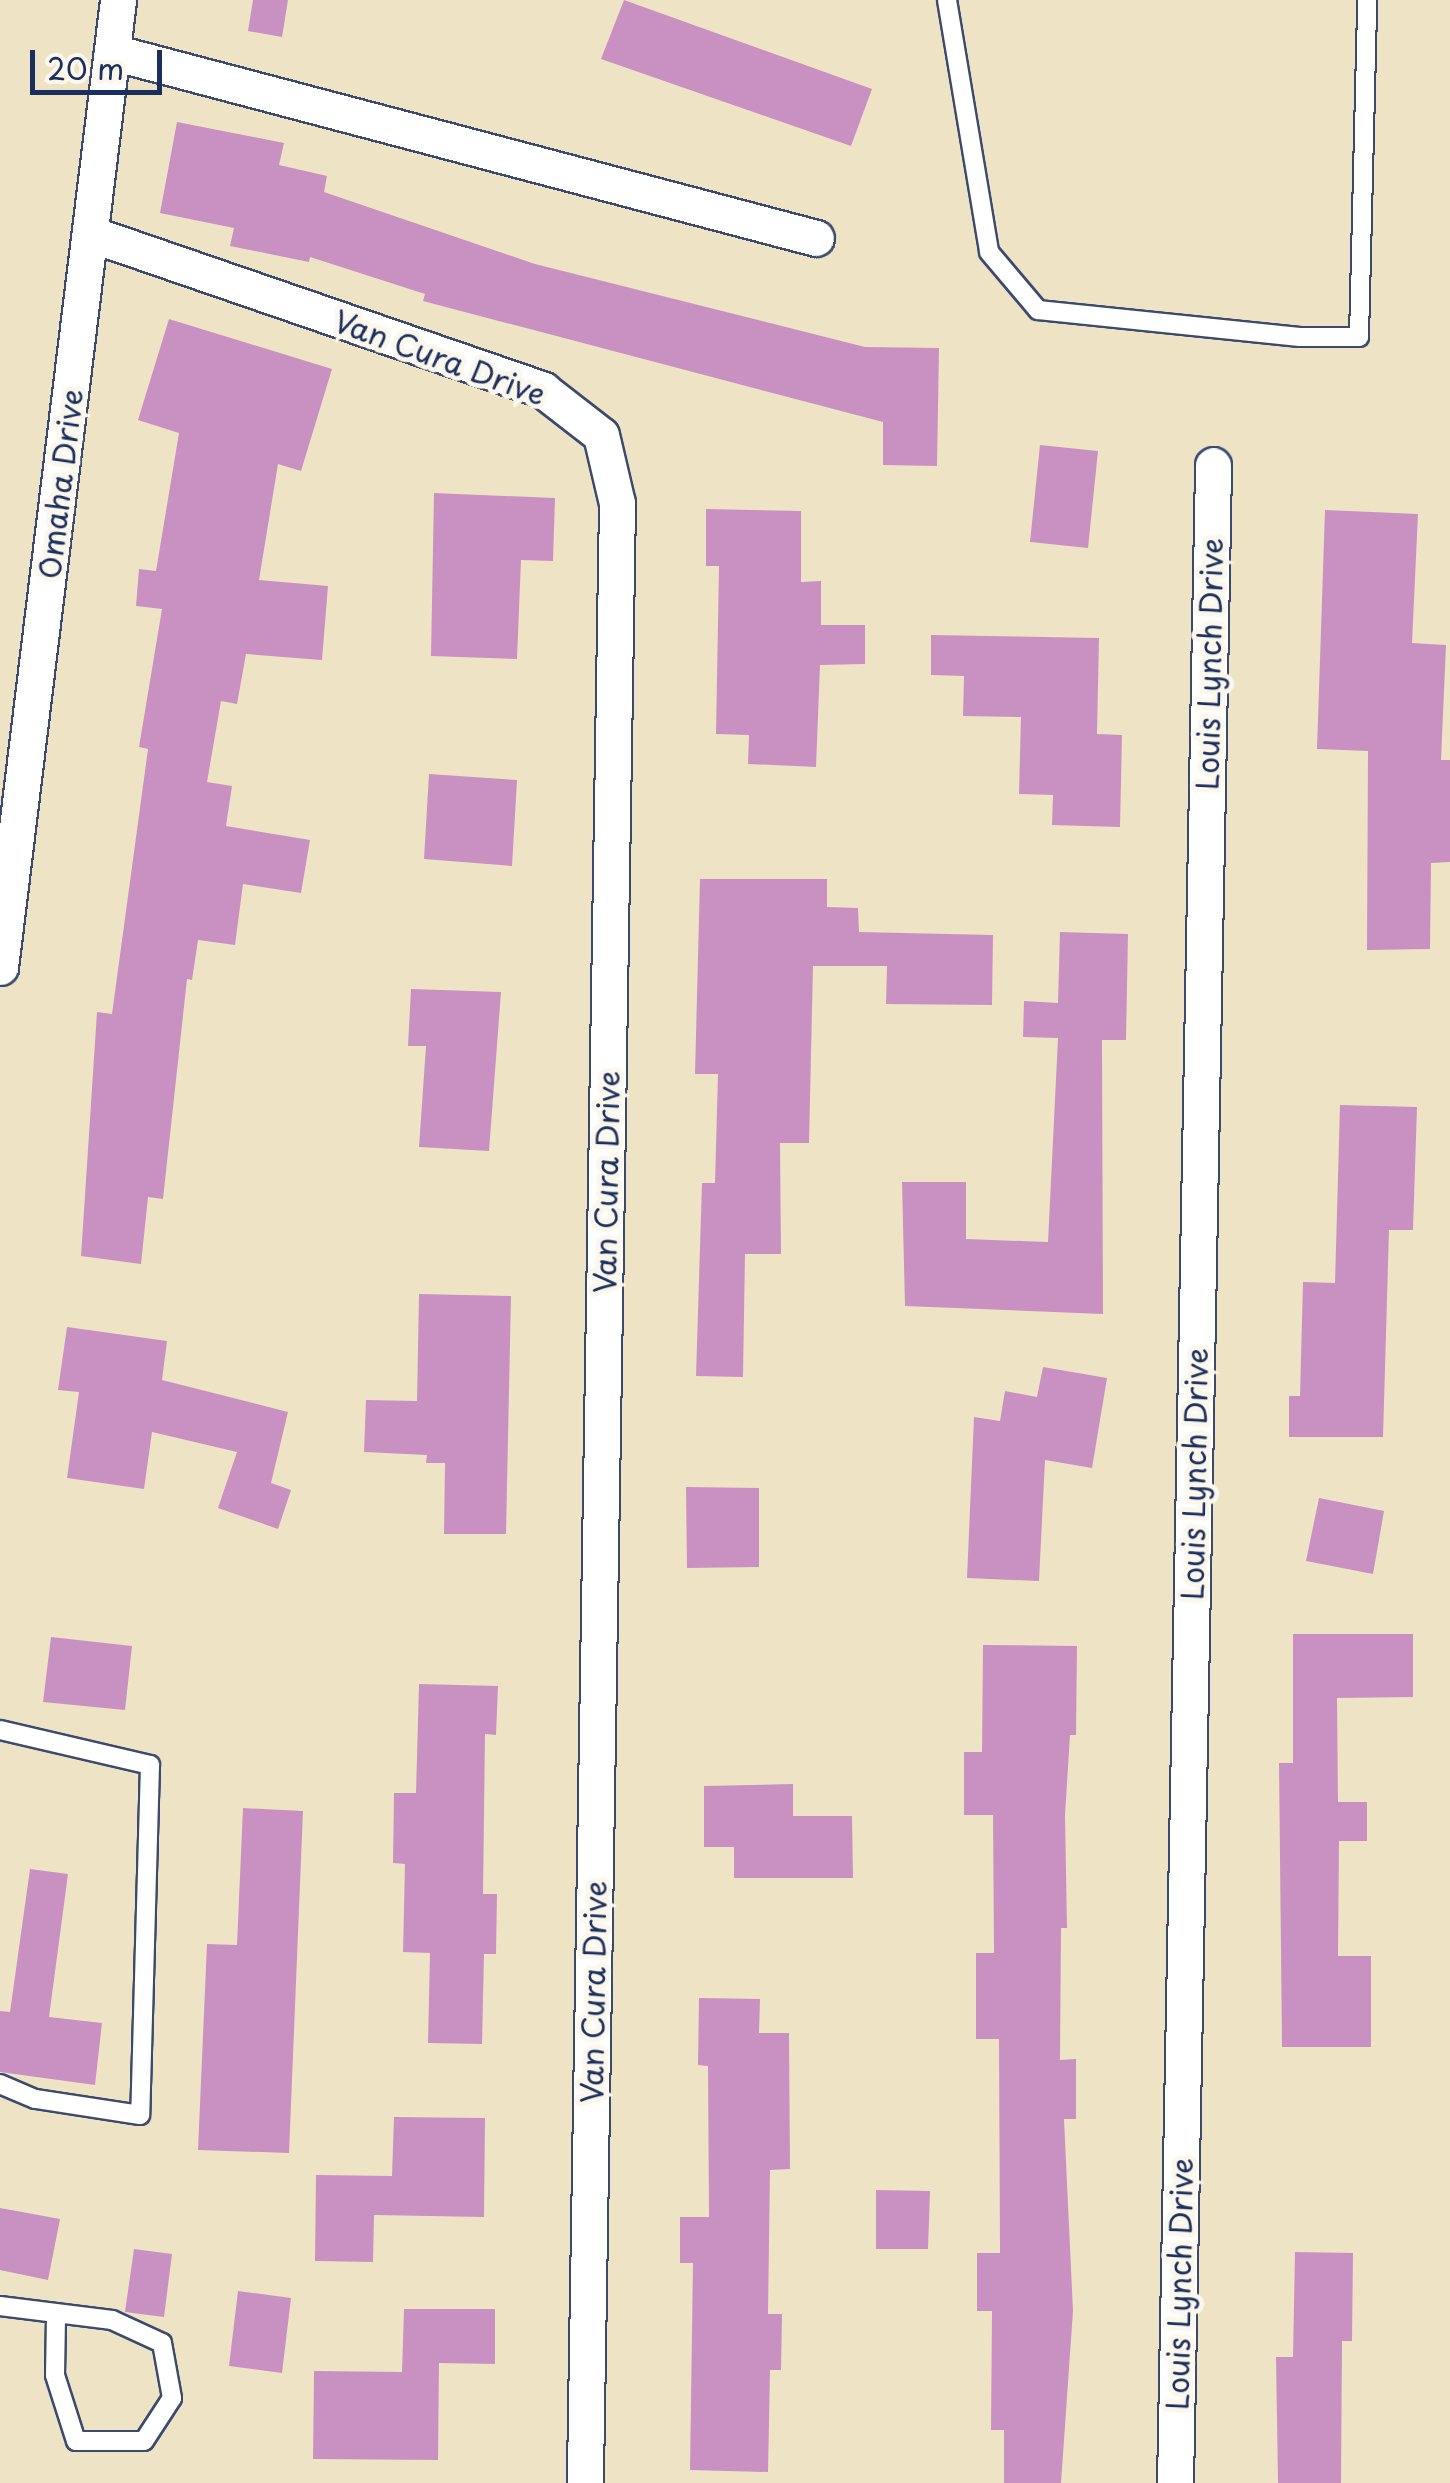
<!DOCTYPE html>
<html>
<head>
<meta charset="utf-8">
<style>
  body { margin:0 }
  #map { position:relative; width:1450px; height:2483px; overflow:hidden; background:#eee4c5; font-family:"Playpen Sans",sans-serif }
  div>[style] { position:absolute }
  .building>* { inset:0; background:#c991c2 }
  .roads { filter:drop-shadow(2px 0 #3b4a6d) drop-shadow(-2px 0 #3b4a6d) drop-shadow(0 2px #3b4a6d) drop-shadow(0 -2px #3b4a6d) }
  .service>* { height:18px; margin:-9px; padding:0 9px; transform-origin:9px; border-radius:9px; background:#fff }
  .minor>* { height:35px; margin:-17.5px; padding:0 17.5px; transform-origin:17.5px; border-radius:17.5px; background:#fff }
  span { translate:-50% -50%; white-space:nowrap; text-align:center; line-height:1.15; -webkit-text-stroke:10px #fbf7ec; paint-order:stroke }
  .street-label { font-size:30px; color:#1b2f5e }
  .scale { position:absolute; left:30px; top:50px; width:132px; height:45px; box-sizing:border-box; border:5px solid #1b2f5e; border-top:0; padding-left:12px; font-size:30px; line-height:35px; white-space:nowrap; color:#1b2f5e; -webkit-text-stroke:8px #fbf7ec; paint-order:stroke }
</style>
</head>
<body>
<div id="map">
  <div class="building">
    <div style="clip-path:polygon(253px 0,288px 0,282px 37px,248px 31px)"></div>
    <div style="clip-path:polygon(624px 0,872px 89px,851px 146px,601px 59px)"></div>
    <div style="clip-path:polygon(177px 122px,284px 143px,279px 165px,327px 176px,324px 192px,535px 264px,865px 347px,939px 348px,937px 466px,883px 465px,883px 422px,423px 301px,425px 294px,310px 257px,309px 262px,230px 246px,234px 228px,160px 213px)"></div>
    <div style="clip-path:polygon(169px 319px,332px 369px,301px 471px,278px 464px,259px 580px,328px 586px,322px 660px,246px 654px,237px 704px,221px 701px,207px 782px,232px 786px,226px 826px,310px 840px,301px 893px,243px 884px,235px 945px,198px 940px,192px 980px,187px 979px,163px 1199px,148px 1197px,141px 1264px,81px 1256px,97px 1012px,112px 1014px,148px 749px,139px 747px,162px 609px,136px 606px,139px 569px,156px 571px,179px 433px,138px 420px)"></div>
    <div style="clip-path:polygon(1040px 445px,1098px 451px,1088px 548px,1030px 542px)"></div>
    <div style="clip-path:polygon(434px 493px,555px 498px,553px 561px,521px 560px,517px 659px,431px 656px)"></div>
    <div style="clip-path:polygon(706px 509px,801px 511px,801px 582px,821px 581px,821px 625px,865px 625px,865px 664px,820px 665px,816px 767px,748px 764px,749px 735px,716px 734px,719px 566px,706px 566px)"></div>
    <div style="clip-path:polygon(1325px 510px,1418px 514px,1412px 643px,1446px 645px,1441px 760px,1450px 760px,1450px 862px,1431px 863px,1430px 949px,1367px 950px,1368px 751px,1317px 749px)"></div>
    <div style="clip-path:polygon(931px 635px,1099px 638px,1097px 734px,1122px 735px,1120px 827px,1052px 825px,1053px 795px,1019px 794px,1021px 717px,963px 716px,964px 676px,931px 675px)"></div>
    <div style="clip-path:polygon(429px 774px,517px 780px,512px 866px,424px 859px)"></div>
    <div style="clip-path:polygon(700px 879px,827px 879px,827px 907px,858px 908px,859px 932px,993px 935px,992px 1005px,886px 1004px,887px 966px,813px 966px,809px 1143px,780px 1143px,781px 1254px,745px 1254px,743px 1377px,696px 1376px,702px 1183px,715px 1183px,718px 1074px,695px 1074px)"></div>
    <div style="clip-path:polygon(1060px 932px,1128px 934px,1126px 1040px,1102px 1040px,1103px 1314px,905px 1306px,902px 1182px,966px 1182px,966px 1239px,1048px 1242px,1058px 1038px,1023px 1037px,1024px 1001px,1058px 1003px)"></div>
    <div style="clip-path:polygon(411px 989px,501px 992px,489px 1151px,419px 1147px,426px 1046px,408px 1046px)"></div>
    <div style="clip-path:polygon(1340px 1105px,1417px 1107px,1413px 1230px,1389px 1230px,1383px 1437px,1289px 1437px,1289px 1396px,1300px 1396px,1303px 1282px,1335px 1283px)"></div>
    <div style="clip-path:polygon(419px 1294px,511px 1296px,506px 1534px,444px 1534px,445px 1463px,426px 1463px,427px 1455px,364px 1452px,366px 1400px,417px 1401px)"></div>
    <div style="clip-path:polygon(67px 1327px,167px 1341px,162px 1380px,288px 1412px,271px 1483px,291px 1490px,278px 1529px,218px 1508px,237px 1452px,152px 1432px,144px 1489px,67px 1478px,79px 1392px,58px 1390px)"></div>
    <div style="clip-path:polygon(1043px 1367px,1107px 1378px,1092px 1468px,1045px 1460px,1039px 1581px,967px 1578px,974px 1417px,1000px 1421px,1005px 1391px,1037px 1397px)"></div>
    <div style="clip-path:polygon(686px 1487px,759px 1488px,759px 1567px,687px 1568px)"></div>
    <div style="clip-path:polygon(1319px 1498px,1384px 1511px,1373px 1574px,1306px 1561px)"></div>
    <div style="clip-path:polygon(1293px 1634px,1413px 1634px,1413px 1697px,1337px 1698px,1338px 1802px,1367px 1802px,1367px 1841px,1339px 1841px,1338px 1956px,1371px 1956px,1371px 2047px,1282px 2047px,1279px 1763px,1293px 1763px)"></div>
    <div style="clip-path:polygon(51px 1637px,132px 1646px,125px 1710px,43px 1702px)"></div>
    <div style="clip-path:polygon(983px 1645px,1077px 1646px,1076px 1735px,1070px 1735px,1065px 1815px,1067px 1928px,1061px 1928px,1060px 2060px,1076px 2059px,1076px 2119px,1064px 2119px,1073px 2311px,1061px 2483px,1004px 2483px,1004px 2430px,991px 2430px,992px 2311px,977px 2311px,977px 2253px,1000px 2253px,999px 2039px,976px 2039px,976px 1953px,994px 1953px,993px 1815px,964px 1815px,964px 1752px,982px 1752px)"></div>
    <div style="clip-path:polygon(419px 1684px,498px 1686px,496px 1735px,485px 1734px,483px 1894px,497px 1894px,496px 1954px,484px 1954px,482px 2044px,428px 2043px,430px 1953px,403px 1952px,405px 1864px,393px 1863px,394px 1793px,416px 1793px)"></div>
    <div style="clip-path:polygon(793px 1784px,793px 1816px,852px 1816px,853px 1878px,734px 1878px,734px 1847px,704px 1847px,704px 1786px)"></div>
    <div style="clip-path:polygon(243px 1808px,303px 1811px,289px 2153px,198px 2150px,207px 1944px,237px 1945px)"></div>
    <div style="clip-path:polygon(30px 1869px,68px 1874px,49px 2017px,102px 2023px,95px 2085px,0 2072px,0 2011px,10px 2012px)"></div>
    <div style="clip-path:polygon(699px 1998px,760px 1999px,759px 2033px,789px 2033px,790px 2169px,770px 2170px,768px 2314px,782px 2314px,781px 2370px,770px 2370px,768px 2472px,690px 2470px,693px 2263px,680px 2263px,680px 2217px,709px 2217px,708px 2066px,698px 2065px)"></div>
    <div style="clip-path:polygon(394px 2117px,485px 2118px,484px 2217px,374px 2215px,373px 2262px,315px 2261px,316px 2175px,392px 2176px)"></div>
    <div style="clip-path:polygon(876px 2190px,930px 2191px,928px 2249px,876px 2249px)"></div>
    <div style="clip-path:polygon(0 2208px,60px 2219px,48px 2280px,0 2270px)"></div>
    <div style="clip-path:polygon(134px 2249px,172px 2254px,164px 2317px,125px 2312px)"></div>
    <div style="clip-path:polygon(1295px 2252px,1353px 2253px,1352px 2341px,1342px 2341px,1341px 2483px,1278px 2483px,1276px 2357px,1293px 2357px)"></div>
    <div style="clip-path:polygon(238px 2291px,291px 2298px,282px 2373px,229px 2366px)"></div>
    <div style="clip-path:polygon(404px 2309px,495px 2309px,495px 2364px,439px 2363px,438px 2460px,313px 2459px,314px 2371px,402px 2372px)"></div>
  </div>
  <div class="roads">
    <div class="service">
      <div style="left:947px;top:0;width:255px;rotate:80.5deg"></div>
      <div style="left:989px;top:252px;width:76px;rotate:49.8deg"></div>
      <div style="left:1038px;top:310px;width:263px;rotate:5.9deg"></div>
      <div style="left:1300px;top:337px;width:59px"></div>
      <div style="left:1359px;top:337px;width:337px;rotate:-88.6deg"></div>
      <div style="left:0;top:1730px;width:154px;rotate:13.1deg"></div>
      <div style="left:150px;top:1765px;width:350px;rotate:91.6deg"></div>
      <div style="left:140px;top:2115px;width:106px;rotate:-171.3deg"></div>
      <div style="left:35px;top:2099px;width:38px;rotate:-157deg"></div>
      <div style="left:0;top:2306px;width:113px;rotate:7.1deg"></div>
      <div style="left:112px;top:2320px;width:55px;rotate:24.7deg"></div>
      <div style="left:162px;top:2343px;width:56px;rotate:79.7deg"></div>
      <div style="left:172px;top:2398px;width:51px;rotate:123.1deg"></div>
      <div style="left:144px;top:2441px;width:68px;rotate:180deg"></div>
      <div style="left:76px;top:2441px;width:69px;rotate:-107.7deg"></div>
      <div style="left:55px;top:2375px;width:58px;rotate:-89deg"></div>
    </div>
    <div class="minor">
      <div style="left:112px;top:52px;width:728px;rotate:14.8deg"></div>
      <div style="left:91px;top:234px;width:478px;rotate:19deg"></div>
      <div style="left:543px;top:390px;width:73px;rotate:37.8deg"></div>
      <div style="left:601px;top:435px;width:70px;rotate:76.8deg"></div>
      <div style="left:617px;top:503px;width:1980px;rotate:90.93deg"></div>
      <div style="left:0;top:967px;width:974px;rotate:-83.04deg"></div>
      <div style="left:1175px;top:2483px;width:2018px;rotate:-88.92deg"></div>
    </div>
  </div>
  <div class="street-label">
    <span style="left:440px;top:357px;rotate:20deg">Van Cura Drive</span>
    <span style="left:60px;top:484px;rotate:-83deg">Omaha Drive</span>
    <span style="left:1209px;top:664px;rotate:-89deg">Louis Lynch Drive</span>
    <span style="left:606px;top:1182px;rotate:-89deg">Van Cura Drive</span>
    <span style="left:1194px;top:1474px;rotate:-89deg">Louis Lynch Drive</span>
    <span style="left:593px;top:1992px;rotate:-89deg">Van Cura Drive</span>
    <span style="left:1179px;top:2284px;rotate:-89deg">Louis Lynch Drive</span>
  </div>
  <div class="scale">20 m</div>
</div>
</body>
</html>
